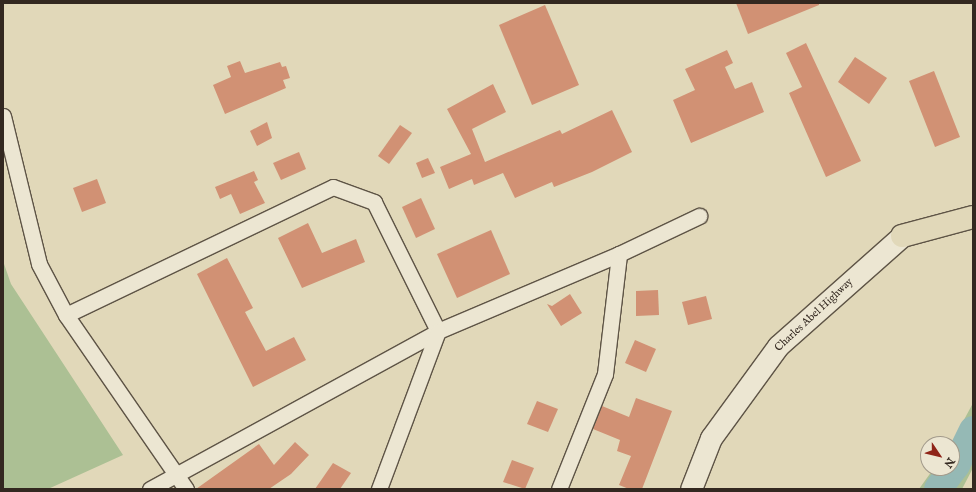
<!DOCTYPE html>
<html>
<head>
<meta charset="utf-8">
<style>
  body { margin:0 }
  #map { position:relative; width:976px; height:492px; overflow:hidden; background:#e1d8b9; font-family:"IM FELL English",serif }
  div>[style] { position:absolute }
  .green>* { inset:0; background:#acc094 }
  .river>* { height:28px; margin:-14px; padding:0 14px; transform-origin:14px; border-radius:14px; background:#95b9b5 }
  .building>* { inset:0; background:#d19174 }
  .roads { filter:drop-shadow(1px 0 #5e5446) drop-shadow(-1px 0 #5e5446) drop-shadow(0 1px #5e5446) drop-shadow(0 -1px #5e5446) }
  .street>* { height:15px; margin:-7.5px; padding:0 7.5px; transform-origin:7.5px; border-radius:7.5px; background:#ece6d2 }
  .secondary>* { height:21px; margin:-10.5px; padding:0 10.5px; transform-origin:10.5px; border-radius:10.5px; background:#ece6d2 }
  .primary>* { height:22px; margin:-11px; padding:0 11px; transform-origin:11px; border-radius:11px; background:#e1d8b9 }
  span { translate:-50% -50%; white-space:nowrap; text-align:center; line-height:1.15; -webkit-text-stroke:3.5px #ece6d2; paint-order:stroke }
  .street-label { font-size:11px; color:#332820 }
  .frame { position:absolute; inset:0; border:4px solid #332820; pointer-events:none }
  .north { position:absolute; left:920px; top:436px; width:40px; height:40px; box-sizing:border-box; background:#ece6d2; border:1px solid #a29a8b; border-radius:50%; rotate:125deg; font-size:11px; font-weight:700; line-height:16px; text-align:center; color:#332820 }
  .north::after { content:''; display:block; margin:auto; width:14px; height:18px; background:#8f2418; clip-path:polygon(50% 0,100% 100%,50% 72%,0 100%) }
</style>
</head>
<body>
<div id="map">
  <div class="green">
    <div style="clip-path:polygon(3px 261px,11px 284px,123px 455px,48px 489px,3px 489px)"></div>
    <div style="clip-path:polygon(973px 403px,973px 468px,962px 489px,919px 489px,934px 468px,952px 468px,951px 444px)"></div>
  </div>
  <div class="river">
    <div style="left:938px;top:489px;width:30px;rotate:-53deg"></div>
    <div style="left:956px;top:465px;width:39px;rotate:-64deg"></div>
  </div>
  <div class="building">
    <div style="clip-path:polygon(736px 3px,819px 3px,819px 5px,748px 34px)"></div>
    <div style="clip-path:polygon(545px 5px,579px 85px,532px 105px,499px 25px)"></div>
    <div style="clip-path:polygon(806px 43px,861px 161px,826px 177px,789px 93px,802px 87px,786px 53px)"></div>
    <div style="clip-path:polygon(727px 50px,733px 63px,725px 67px,735px 89px,752px 82px,764px 112px,691px 143px,673px 100px,695px 90px,685px 69px)"></div>
    <div style="clip-path:polygon(855px 57px,887px 78px,869px 104px,838px 82px)"></div>
    <div style="clip-path:polygon(240px 61px,245px 73px,280px 62px,282px 67px,286px 66px,290px 78px,283px 80px,286px 88px,225px 114px,213px 85px,231px 77px,227px 66px)"></div>
    <div style="clip-path:polygon(934px 71px,960px 137px,935px 147px,909px 81px)"></div>
    <div style="clip-path:polygon(493px 84px,506px 112px,472px 129px,485px 162px,560px 130px,562px 134px,612px 110px,632px 152px,592px 172px,554px 187px,552px 182px,515px 198px,503px 173px,474px 185px,472px 179px,449px 189px,440px 167px,471px 154px,447px 109px)"></div>
    <div style="clip-path:polygon(267px 122px,272px 138px,257px 146px,250px 131px)"></div>
    <div style="clip-path:polygon(400px 125px,412px 133px,389px 164px,378px 156px)"></div>
    <div style="clip-path:polygon(299px 152px,306px 169px,281px 180px,273px 163px)"></div>
    <div style="clip-path:polygon(428px 158px,435px 173px,422px 178px,416px 163px)"></div>
    <div style="clip-path:polygon(254px 171px,258px 180px,254px 182px,265px 203px,240px 214px,231px 194px,220px 199px,215px 187px)"></div>
    <div style="clip-path:polygon(97px 179px,106px 203px,82px 212px,73px 188px)"></div>
    <div style="clip-path:polygon(421px 198px,435px 229px,416px 238px,402px 207px)"></div>
    <div style="clip-path:polygon(308px 223px,322px 253px,356px 239px,365px 262px,302px 288px,278px 238px)"></div>
    <div style="clip-path:polygon(491px 230px,510px 274px,457px 298px,437px 254px)"></div>
    <div style="clip-path:polygon(227px 258px,253px 308px,245px 312px,266px 351px,294px 337px,306px 360px,253px 387px,197px 274px)"></div>
    <div style="clip-path:polygon(658px 290px,659px 315px,636px 316px,636px 291px)"></div>
    <div style="clip-path:polygon(570px 294px,582px 313px,561px 326px,547px 304px,552px 306px)"></div>
    <div style="clip-path:polygon(706px 296px,712px 319px,688px 325px,682px 302px)"></div>
    <div style="clip-path:polygon(635px 340px,656px 349px,646px 372px,625px 363px)"></div>
    <div style="clip-path:polygon(636px 398px,672px 411px,642px 489px,629px 489px,619px 485px,631px 456px,617px 451px,620px 440px,593px 429px,602px 406px,629px 417px)"></div>
    <div style="clip-path:polygon(537px 401px,558px 409px,548px 432px,527px 424px)"></div>
    <div style="clip-path:polygon(295px 442px,309px 455px,291px 474px,269px 489px,196px 489px,259px 444px,274px 465px)"></div>
    <div style="clip-path:polygon(512px 460px,534px 468px,525px 489px,503px 482px)"></div>
    <div style="clip-path:polygon(333px 463px,351px 473px,340px 489px,315px 489px)"></div>
  </div>
  <div class="roads">
    <div class="street">
      <div style="left:3px;top:116px;width:152px;rotate:76.3deg"></div>
      <div style="left:39px;top:264px;width:58px;rotate:62.1deg"></div>
      <div style="left:150px;top:489px;width:328px;rotate:-28.7deg"></div>
      <div style="left:438px;top:331px;width:197px;rotate:-23deg"></div>
      <div style="left:619px;top:254px;width:89px;rotate:-25.4deg"></div>
      <div style="left:186px;top:489px;width:211px;rotate:-124.6deg"></div>
      <div style="left:66px;top:315px;width:296px;rotate:-25.6deg"></div>
      <div style="left:333px;top:187px;width:44px;rotate:20.1deg"></div>
      <div style="left:374px;top:202px;width:144px;rotate:63.6deg"></div>
      <div style="left:438px;top:331px;width:169px;rotate:110.5deg"></div>
      <div style="left:559px;top:489px;width:124px;rotate:-68.2deg"></div>
      <div style="left:605px;top:374px;width:121px;rotate:-83.3deg"></div>
    </div>
    <div class="secondary">
      <div style="left:691px;top:489px;width:55px;rotate:-68.6deg"></div>
      <div style="left:711px;top:438px;width:114px;rotate:-53.9deg"></div>
      <div style="left:778px;top:346px;width:166px;rotate:-41.6deg"></div>
    </div>
    <div class="primary">
      <div style="left:902px;top:236px;width:73px;rotate:-15deg"></div>
    </div>
  </div>
  <div class="street-label">
    <span style="left:814px;top:315px;rotate:-43deg">Charles Abel Highway</span>
  </div>
  <div class="frame"></div>
  <div class="north">N</div>
</div>
</body>
</html>
